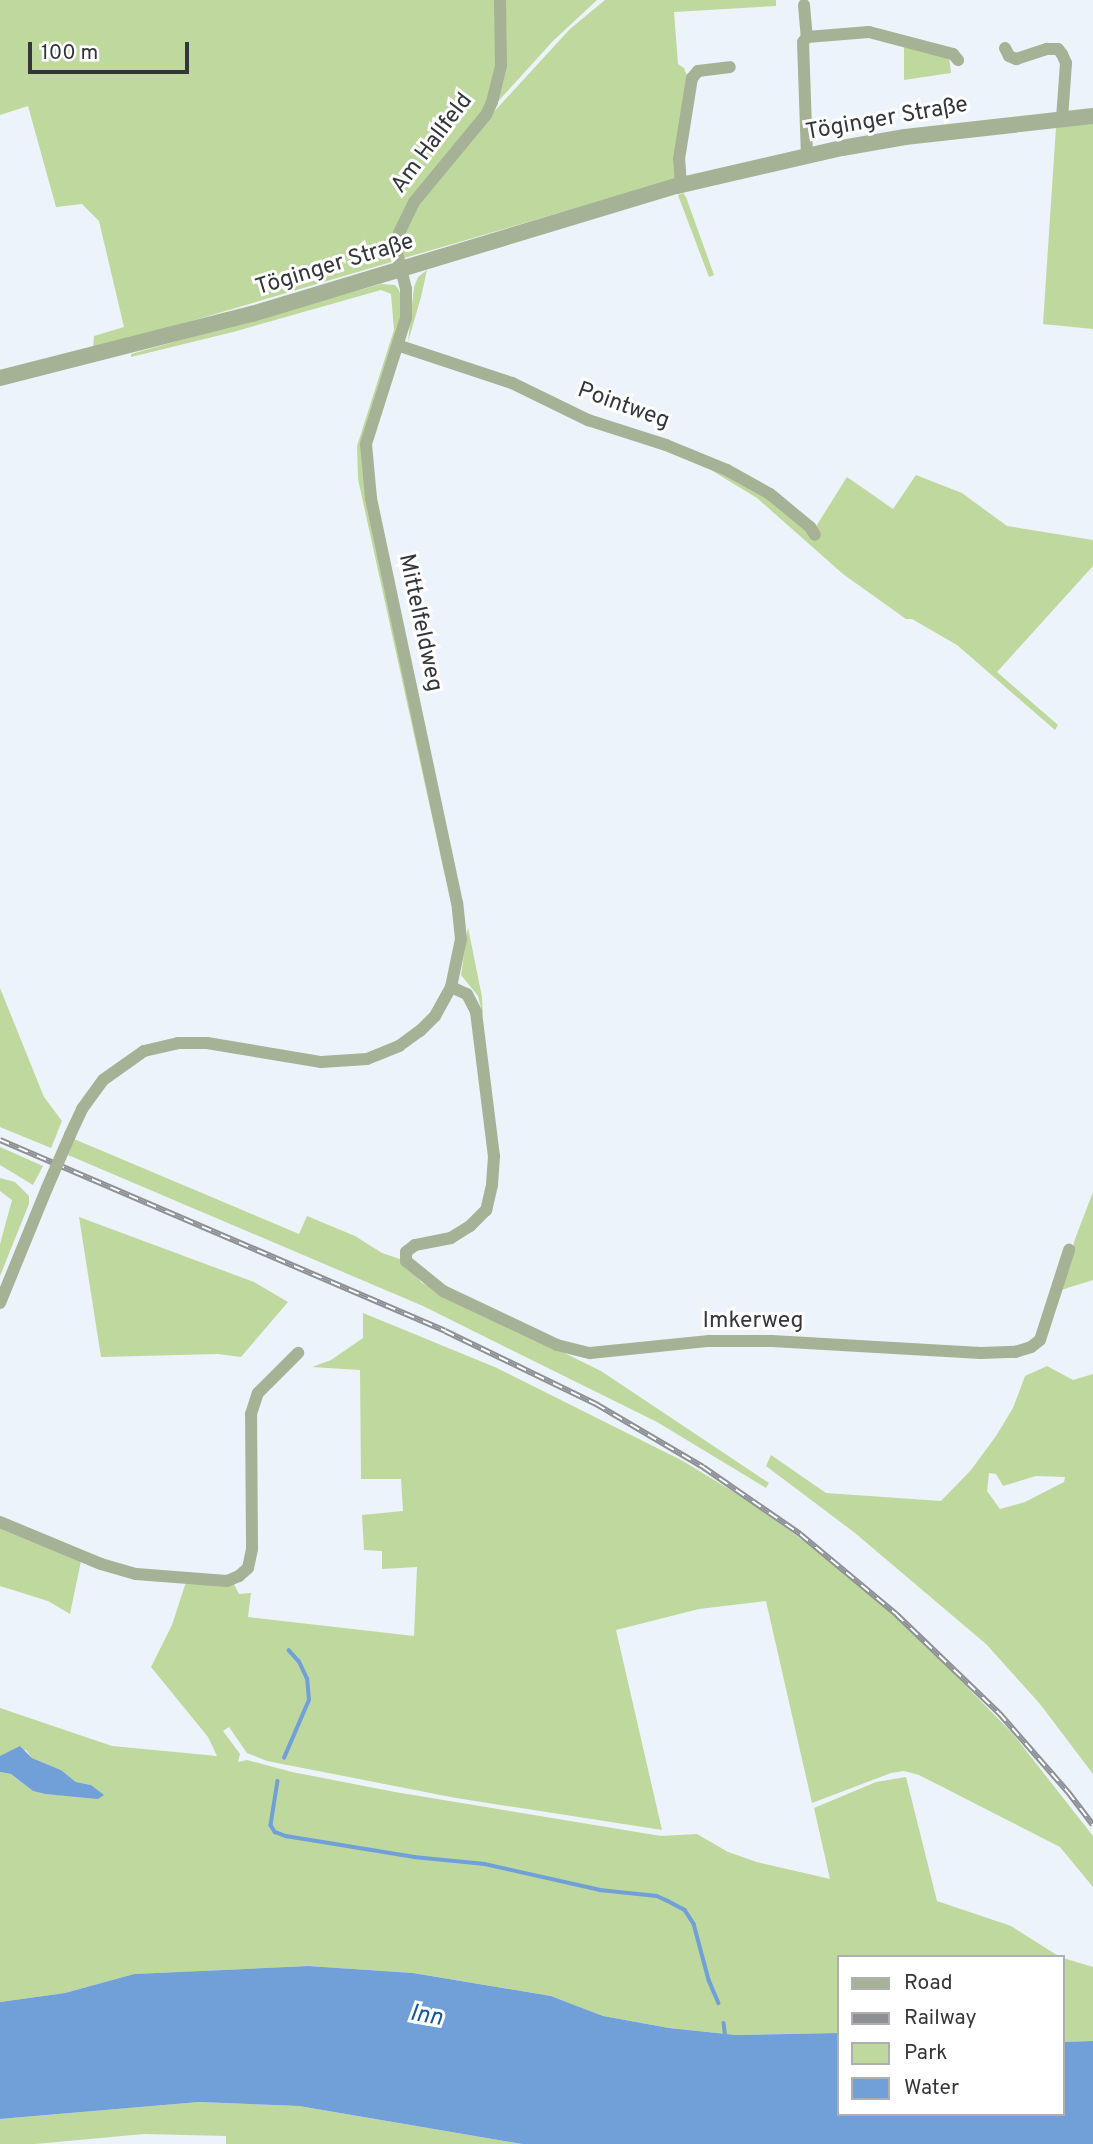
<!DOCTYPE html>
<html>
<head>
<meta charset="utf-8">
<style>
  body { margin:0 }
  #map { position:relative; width:1093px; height:2144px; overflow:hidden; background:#edf3fa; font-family:Overpass,sans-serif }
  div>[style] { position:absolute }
  .green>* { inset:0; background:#bfd89e }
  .water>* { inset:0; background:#71a0d9 }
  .stream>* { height:3.5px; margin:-1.75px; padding:0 1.75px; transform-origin:1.75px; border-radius:1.75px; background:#71a0d9 }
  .minor>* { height:12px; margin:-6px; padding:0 6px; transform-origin:6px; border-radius:6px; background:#a5b295 }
  .tertiary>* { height:16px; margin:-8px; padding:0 8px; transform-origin:8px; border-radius:8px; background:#a5b295 }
  .rail>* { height:6px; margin-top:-3px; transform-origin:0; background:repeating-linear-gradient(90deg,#fff 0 10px,#8d9196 0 20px); box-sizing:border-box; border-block:2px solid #8d9196 }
  .minor-bridge>* { height:12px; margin:-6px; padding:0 6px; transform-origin:6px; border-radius:6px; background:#a5b295 }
  span { translate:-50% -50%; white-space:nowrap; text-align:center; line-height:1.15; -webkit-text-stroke:6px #fff; paint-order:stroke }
  .street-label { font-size:23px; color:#343639 }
  .water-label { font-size:24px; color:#15559b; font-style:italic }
  .legend { position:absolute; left:837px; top:1955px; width:228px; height:161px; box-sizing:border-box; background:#fff; border:2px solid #aeafb0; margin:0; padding:9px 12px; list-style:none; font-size:21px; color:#343639 }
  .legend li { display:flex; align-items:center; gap:14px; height:35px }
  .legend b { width:35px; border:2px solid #aeafb0 }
  .scale { position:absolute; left:28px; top:42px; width:161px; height:32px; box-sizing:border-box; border:4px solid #343639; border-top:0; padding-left:9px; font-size:21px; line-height:24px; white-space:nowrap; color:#343639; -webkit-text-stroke:5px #fff; paint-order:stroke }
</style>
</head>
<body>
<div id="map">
  <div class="green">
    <div style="clip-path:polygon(0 0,497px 0,498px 65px,486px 107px,416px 193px,395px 261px,93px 350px,94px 336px,124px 327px,99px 221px,82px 204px,56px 207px,28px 106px,0 115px)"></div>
    <div style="clip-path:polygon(502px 0,597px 0,553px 41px,494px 106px)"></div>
    <div style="clip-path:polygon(605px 0,776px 0,776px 6px,674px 12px,678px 64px,684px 68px,688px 78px,675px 179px,401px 259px,406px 218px,480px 127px,570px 29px)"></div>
    <div style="clip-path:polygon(904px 43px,949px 56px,951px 73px,904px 80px)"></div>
    <div style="clip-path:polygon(1093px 123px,1093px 329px,1043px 324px,1056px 127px)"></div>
    <div style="clip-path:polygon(683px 193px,686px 197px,714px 275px,709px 277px,678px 195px)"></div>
    <div style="clip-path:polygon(427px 270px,421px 297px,408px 342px,414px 287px,418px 277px)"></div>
    <div style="clip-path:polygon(381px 284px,395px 285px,399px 290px,403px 305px,395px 342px,363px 438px,448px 876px,445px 876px,358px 479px,357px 446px,394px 330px,391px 294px,381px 290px,233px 332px,131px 357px,131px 354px)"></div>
    <div style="clip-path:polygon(665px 451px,729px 475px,815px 528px,847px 477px,893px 509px,916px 475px,962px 493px,1007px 526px,1093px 540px,1093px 566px,997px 672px,1058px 725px,1055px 730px,957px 645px,912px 619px,906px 619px,843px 574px,757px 498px,711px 470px)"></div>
    <div style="clip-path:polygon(468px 927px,482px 997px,483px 1016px,478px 996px,461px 975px)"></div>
    <div style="clip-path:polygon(0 988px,44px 1097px,62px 1121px,51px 1148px,0 1127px)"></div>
    <div style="clip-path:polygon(74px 1139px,299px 1234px,307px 1216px,355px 1236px,382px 1253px,400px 1259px,422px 1283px,601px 1371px,769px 1483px,766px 1488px,657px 1422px,423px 1306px,68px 1155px)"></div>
    <div style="clip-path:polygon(0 1147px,43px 1166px,33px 1185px,0 1165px)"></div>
    <div style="clip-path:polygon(0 1178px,15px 1182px,29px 1196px,29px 1204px,0 1276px,0 1244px,12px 1200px,0 1191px)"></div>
    <div style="clip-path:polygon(1093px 1192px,1093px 1280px,1061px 1290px,1075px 1239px)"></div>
    <div style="clip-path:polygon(79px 1217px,254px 1282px,288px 1302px,241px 1357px,218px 1354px,101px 1357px)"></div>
    <div style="clip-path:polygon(363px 1313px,497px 1368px,683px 1461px,750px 1502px,830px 1560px,904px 1622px,1013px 1734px,1093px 1836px,1093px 1887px,1060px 1847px,919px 1775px,904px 1771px,891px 1773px,812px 1803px,766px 1601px,699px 1609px,616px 1630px,662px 1830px,456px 1798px,267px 1761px,247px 1753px,229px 1727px,223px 1731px,240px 1754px,238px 1762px,247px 1760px,292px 1772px,395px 1792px,661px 1836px,697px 1834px,728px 1852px,757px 1862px,830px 1879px,814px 1808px,876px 1782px,906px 1777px,937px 1901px,1011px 1926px,1060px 1957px,839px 1957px,839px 2033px,736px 2035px,669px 2028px,603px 2016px,551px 1996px,413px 1973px,308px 1966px,134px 1974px,65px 1993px,0 2002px,0 1772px,11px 1774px,33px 1791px,45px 1794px,98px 1798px,91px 1785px,76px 1782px,61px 1770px,32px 1758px,26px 1750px,0 1756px,0 1708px,112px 1746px,217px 1756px,208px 1737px,151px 1667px,172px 1625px,186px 1582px,234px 1584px,239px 1594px,251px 1593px,248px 1617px,414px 1636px,417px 1567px,382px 1569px,382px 1551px,364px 1550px,362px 1515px,403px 1511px,401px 1479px,361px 1479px,360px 1370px,312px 1367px,331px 1360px,363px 1338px)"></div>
    <div style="clip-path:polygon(evenodd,1047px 1366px,1073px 1380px,1093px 1374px,1093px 1774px,1040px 1704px,986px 1644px,855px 1533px,766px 1466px,771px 1455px,826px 1493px,941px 1501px,971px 1470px,996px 1436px,1013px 1408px,1025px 1376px,1047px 1366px,989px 1473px,996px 1474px,1003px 1486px,1036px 1476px,1065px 1477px,1064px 1482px,1025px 1502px,1000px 1509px,987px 1491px,989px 1473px)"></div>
    <div style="clip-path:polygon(0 1524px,81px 1561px,70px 1614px,48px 1601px,0 1586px)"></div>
    <div style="clip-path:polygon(1063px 1958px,1093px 1967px,1093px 2041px,1063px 2042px)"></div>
    <div style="clip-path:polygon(199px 2102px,299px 2106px,522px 2144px,226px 2144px,226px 2136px,144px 2134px,35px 2144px,0 2144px,0 2119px)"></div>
  </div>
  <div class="water">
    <div style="clip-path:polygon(20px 1746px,32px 1758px,61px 1770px,76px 1782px,91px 1785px,104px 1795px,98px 1799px,45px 1794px,33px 1791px,11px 1774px,0 1772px,0 1756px)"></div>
    <div style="clip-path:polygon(308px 1966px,413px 1973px,551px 1996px,603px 2016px,669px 2028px,736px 2035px,839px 2033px,839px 2114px,1063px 2114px,1063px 2042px,1093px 2041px,1093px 2144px,522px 2144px,299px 2106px,199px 2102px,0 2119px,0 2002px,65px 1993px,134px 1974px)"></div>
  </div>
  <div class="stream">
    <div style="left:284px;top:1758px;width:63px;rotate:-66.7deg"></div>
    <div style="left:309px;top:1700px;width:21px;rotate:-95deg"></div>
    <div style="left:307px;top:1679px;width:19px;rotate:-115deg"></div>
    <div style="left:299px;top:1662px;width:15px;rotate:-132deg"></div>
    <div style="left:278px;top:1781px;width:45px;rotate:99deg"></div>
    <div style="left:271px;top:1825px;width:8px;rotate:60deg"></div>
    <div style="left:275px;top:1832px;width:12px;rotate:20deg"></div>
    <div style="left:286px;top:1836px;width:130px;rotate:9.3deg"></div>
    <div style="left:414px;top:1857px;width:71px;rotate:5.6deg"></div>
    <div style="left:485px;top:1864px;width:118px;rotate:12.7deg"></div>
    <div style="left:600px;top:1890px;width:57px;rotate:6deg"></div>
    <div style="left:657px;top:1896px;width:12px;rotate:24deg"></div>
    <div style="left:668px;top:1901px;width:19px;rotate:28deg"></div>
    <div style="left:685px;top:1910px;width:17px;rotate:57deg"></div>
    <div style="left:694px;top:1924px;width:58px;rotate:75deg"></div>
    <div style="left:709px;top:1980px;width:25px;rotate:67deg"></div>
    <div style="left:724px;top:2023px;width:16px;rotate:83deg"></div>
  </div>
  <div class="minor">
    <div style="left:804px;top:5px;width:32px;rotate:85deg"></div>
    <div style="left:807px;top:37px;width:6px;rotate:129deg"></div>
    <div style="left:803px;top:42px;width:114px;rotate:88deg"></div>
    <div style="left:807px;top:37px;width:62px;rotate:-4.6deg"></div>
    <div style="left:869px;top:32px;width:87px;rotate:14.7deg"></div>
    <div style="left:953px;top:54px;width:8px;rotate:50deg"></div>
    <div style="left:1005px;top:48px;width:9px;rotate:63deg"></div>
    <div style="left:1009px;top:56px;width:8px;rotate:23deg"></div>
    <div style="left:1016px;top:59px;width:33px;rotate:-18deg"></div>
    <div style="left:1047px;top:49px;width:11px"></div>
    <div style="left:1058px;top:49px;width:6px;rotate:51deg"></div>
    <div style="left:1062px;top:54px;width:10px;rotate:66deg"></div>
    <div style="left:1066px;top:63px;width:56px;rotate:94.1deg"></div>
    <div style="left:681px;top:185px;width:26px;rotate:-94deg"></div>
    <div style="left:679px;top:159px;width:82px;rotate:-80.9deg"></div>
    <div style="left:692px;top:78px;width:9px;rotate:-49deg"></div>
    <div style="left:698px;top:71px;width:32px;rotate:-7deg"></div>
    <div style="left:400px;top:346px;width:118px;rotate:18.3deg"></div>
    <div style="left:512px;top:383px;width:85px;rotate:26deg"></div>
    <div style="left:588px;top:420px;width:82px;rotate:17.8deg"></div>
    <div style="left:666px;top:445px;width:66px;rotate:22.3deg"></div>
    <div style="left:727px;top:470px;width:49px;rotate:29.2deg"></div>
    <div style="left:770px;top:494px;width:52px;rotate:39.5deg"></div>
    <div style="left:810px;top:527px;width:9px;rotate:58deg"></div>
    <div style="left:451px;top:987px;width:17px;rotate:24deg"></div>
    <div style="left:467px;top:994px;width:20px;rotate:63deg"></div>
    <div style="left:476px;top:1012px;width:145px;rotate:82.9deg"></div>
    <div style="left:494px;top:1156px;width:29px;rotate:94deg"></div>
    <div style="left:492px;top:1185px;width:26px;rotate:103deg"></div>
    <div style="left:486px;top:1210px;width:23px;rotate:135deg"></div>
    <div style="left:470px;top:1226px;width:22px;rotate:148deg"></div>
    <div style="left:451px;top:1238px;width:37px;rotate:169deg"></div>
    <div style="left:415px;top:1245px;width:11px;rotate:142deg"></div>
    <div style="left:406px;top:1252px;width:9px;rotate:90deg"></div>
    <div style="left:406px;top:1261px;width:48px;rotate:39deg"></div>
    <div style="left:443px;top:1291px;width:126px;rotate:25.3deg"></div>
    <div style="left:557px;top:1345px;width:34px;rotate:14deg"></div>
    <div style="left:590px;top:1353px;width:120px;rotate:-5.8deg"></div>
    <div style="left:709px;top:1341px;width:63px"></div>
    <div style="left:772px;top:1341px;width:209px;rotate:3.3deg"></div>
    <div style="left:981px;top:1353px;width:34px;rotate:-2deg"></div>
    <div style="left:1015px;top:1352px;width:17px;rotate:-17deg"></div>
    <div style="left:1031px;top:1347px;width:11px;rotate:-38deg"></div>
    <div style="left:1040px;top:1340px;width:95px;rotate:-72.1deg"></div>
    <div style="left:70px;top:1135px;width:29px;rotate:-65deg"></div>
    <div style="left:82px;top:1109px;width:36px;rotate:-54deg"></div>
    <div style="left:103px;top:1080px;width:50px;rotate:-35.3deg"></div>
    <div style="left:144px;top:1051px;width:35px;rotate:-13deg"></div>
    <div style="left:178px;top:1043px;width:29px"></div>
    <div style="left:207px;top:1043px;width:116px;rotate:9.5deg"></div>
    <div style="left:321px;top:1062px;width:46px;rotate:-3.7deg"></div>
    <div style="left:367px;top:1059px;width:35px;rotate:-22deg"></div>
    <div style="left:399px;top:1046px;width:26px;rotate:-36deg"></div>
    <div style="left:420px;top:1031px;width:21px;rotate:-45deg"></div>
    <div style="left:435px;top:1016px;width:33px;rotate:-61deg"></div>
    <div style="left:451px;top:987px;width:49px;rotate:-78.2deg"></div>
    <div style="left:461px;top:939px;width:36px;rotate:-96deg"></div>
    <div style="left:457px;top:903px;width:414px;rotate:-102deg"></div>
    <div style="left:371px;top:498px;width:54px;rotate:-95.3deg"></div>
    <div style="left:366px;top:444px;width:132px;rotate:-72.4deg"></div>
    <div style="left:406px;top:318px;width:29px;rotate:-90deg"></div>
    <div style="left:406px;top:289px;width:37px;rotate:-104deg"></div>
    <div style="left:397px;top:253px;width:20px;rotate:-84deg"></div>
    <div style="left:399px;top:233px;width:34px;rotate:-64deg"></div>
    <div style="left:414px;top:202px;width:113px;rotate:-50.4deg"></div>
    <div style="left:486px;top:115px;width:14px;rotate:-65deg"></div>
    <div style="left:492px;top:102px;width:38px;rotate:-76deg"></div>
    <div style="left:501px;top:65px;width:65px;rotate:-90.9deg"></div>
    <div style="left:0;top:1303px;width:124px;rotate:-67.8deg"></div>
    <div style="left:0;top:1522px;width:109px;rotate:22.6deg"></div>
    <div style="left:101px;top:1564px;width:36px;rotate:16deg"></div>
    <div style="left:136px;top:1574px;width:91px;rotate:4.4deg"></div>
    <div style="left:227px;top:1581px;width:13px;rotate:-23deg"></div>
    <div style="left:239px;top:1576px;width:12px;rotate:-42deg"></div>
    <div style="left:248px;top:1568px;width:19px;rotate:-78deg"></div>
    <div style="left:252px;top:1549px;width:135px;rotate:-90.4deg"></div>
    <div style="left:251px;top:1414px;width:22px;rotate:-72deg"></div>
    <div style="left:258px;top:1393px;width:57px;rotate:-45deg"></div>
  </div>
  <div class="tertiary">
    <div style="left:0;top:378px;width:260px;rotate:-14.3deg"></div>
    <div style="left:252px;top:314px;width:444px;rotate:-16.8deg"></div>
    <div style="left:677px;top:186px;width:169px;rotate:-13deg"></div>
    <div style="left:842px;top:148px;width:64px;rotate:-9.9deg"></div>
    <div style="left:905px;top:137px;width:189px;rotate:-6.4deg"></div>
  </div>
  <div class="rail">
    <div style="left:0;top:1140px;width:484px;rotate:23.2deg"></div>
    <div style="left:445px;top:1331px;width:168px;rotate:25.8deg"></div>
    <div style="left:596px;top:1404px;width:124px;rotate:30.5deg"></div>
    <div style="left:703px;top:1467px;width:118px;rotate:34.6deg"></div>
    <div style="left:800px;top:1534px;width:125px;rotate:39.8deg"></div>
    <div style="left:896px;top:1614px;width:143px;rotate:43.9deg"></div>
    <div style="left:999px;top:1713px;width:105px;rotate:48.9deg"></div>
    <div style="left:1068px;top:1792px;width:41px;rotate:52.9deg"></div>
  </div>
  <div class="minor-bridge">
    <div style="left:47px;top:1188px;width:58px;rotate:-66.5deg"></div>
  </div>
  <div class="street-label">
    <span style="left:887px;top:120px;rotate:-10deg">Töginger Straße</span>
    <span style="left:433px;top:144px;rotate:-53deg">Am Hallfeld</span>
    <span style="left:335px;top:266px;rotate:-17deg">Töginger Straße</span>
    <span style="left:623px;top:407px;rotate:20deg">Pointweg</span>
    <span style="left:419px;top:623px;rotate:78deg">Mittelfeldweg</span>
    <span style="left:753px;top:1322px">Imkerweg</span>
  </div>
  <div class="water-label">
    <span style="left:426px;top:2017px;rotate:10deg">Inn</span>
  </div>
  <ul class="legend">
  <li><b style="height:9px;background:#a5b295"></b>Road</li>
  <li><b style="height:9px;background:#8d9196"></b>Railway</li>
  <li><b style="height:19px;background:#bfd89e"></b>Park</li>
  <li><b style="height:19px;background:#71a0d9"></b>Water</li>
  </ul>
  <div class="scale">100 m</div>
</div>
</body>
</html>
